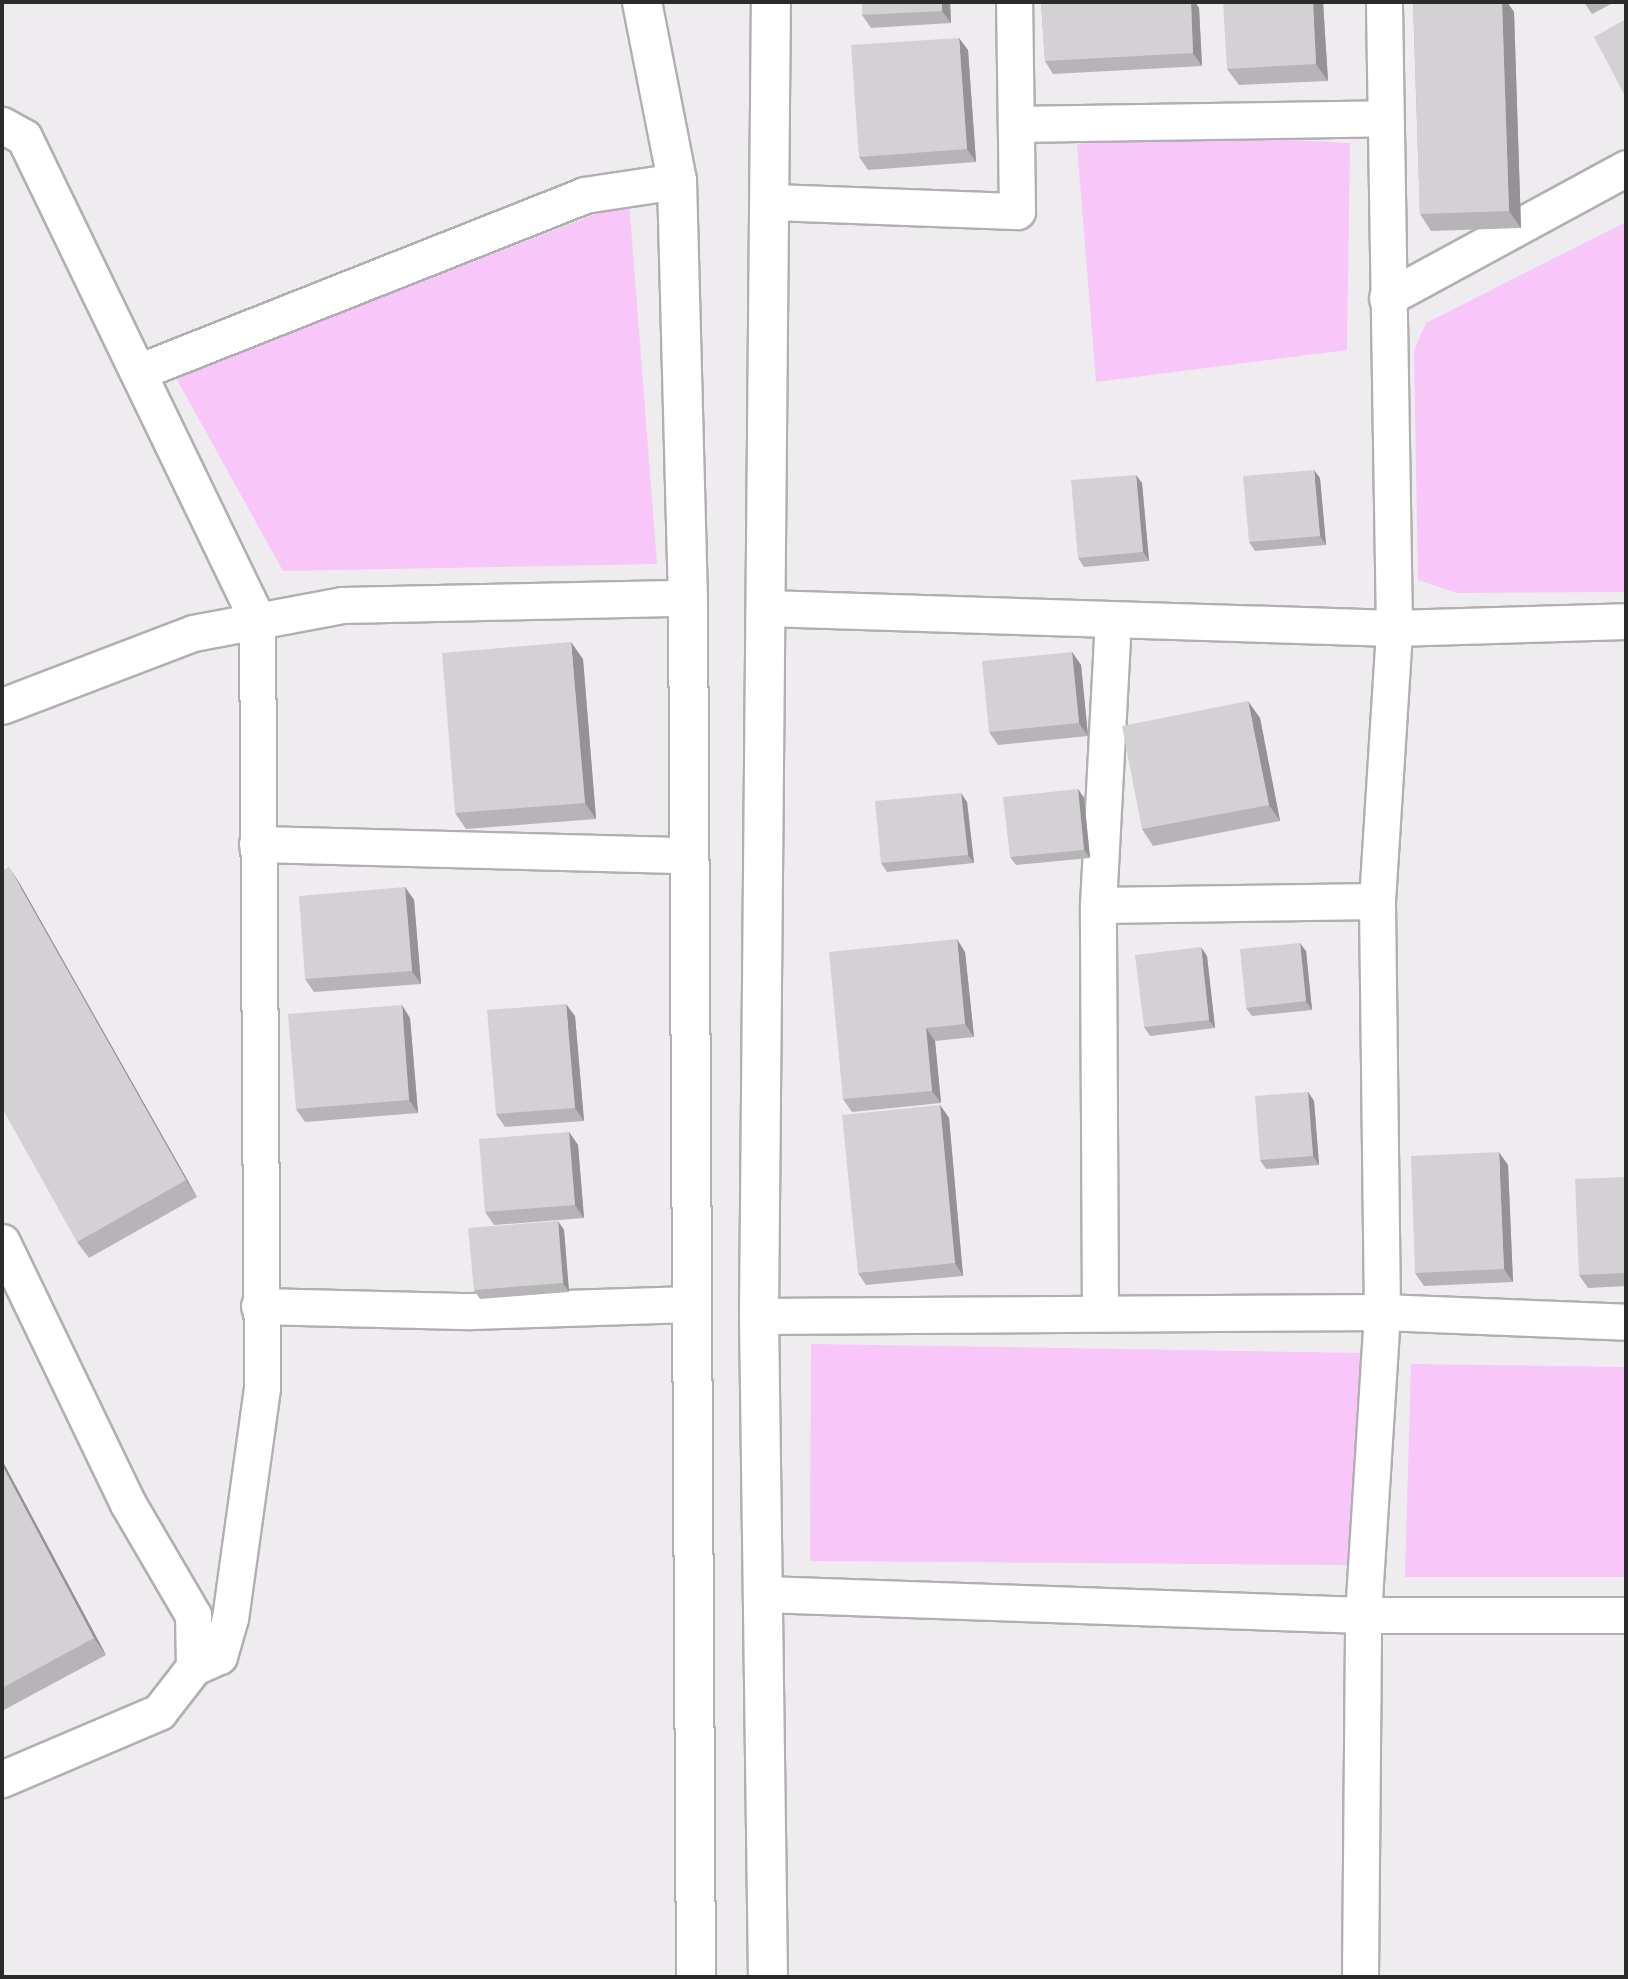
<!DOCTYPE html>
<html>
<head>
<meta charset="utf-8">
<style>
  body { margin:0 }
  #map { position:relative; width:1628px; height:1979px; overflow:hidden; background:#efecef; font-family:"Work Sans",sans-serif }
  div>[style] { position:absolute }
  .green>* { inset:0; background:#f8c6f8 }
  .roads { filter:drop-shadow(2px 0 #b2afb2) drop-shadow(-2px 0 #b2afb2) drop-shadow(0 2px #b2afb2) drop-shadow(0 -2px #b2afb2) }
  .minor>* { height:35px; margin:-17.5px; padding:0 17.5px; transform-origin:17.5px; border-radius:17.5px; background:#fff }
  .secondary>* { height:38px; margin:-19px; padding:0 19px; transform-origin:19px; border-radius:19px; background:#fff }
  .wall>* { inset:0; background:#b6b4b6 }
  .shaded-wall>* { inset:0; background:#949294 }
  .building>* { inset:0; background:#d4d1d4 }
  span { translate:-50% -50%; white-space:nowrap; text-align:center; line-height:1.15; -webkit-text-stroke:5px #fcf9fc; paint-order:stroke }
  .frame { position:absolute; inset:0; border:4px solid #2c2b2c; pointer-events:none }
</style>
</head>
<body>
<div id="map">
  <div class="green">
    <div style="clip-path:polygon(1116px 131px,1350px 143px,1347px 350px,1096px 382px,1077px 145px)"></div>
    <div style="clip-path:polygon(629px 201px,657px 564px,283px 571px,176px 378px)"></div>
    <div style="clip-path:polygon(1626px 222px,1626px 592px,1457px 593px,1418px 580px,1414px 350px,1426px 323px)"></div>
    <div style="clip-path:polygon(811px 1344px,1365px 1353px,1351px 1565px,810px 1561px)"></div>
    <div style="clip-path:polygon(1411px 1364px,1626px 1367px,1626px 1577px,1405px 1577px)"></div>
  </div>
  <div class="roads">
    <div class="minor">
      <div style="left:1016px;top:124px;width:369px;rotate:-0.9deg"></div>
      <div style="left:2px;top:125px;width:25px;rotate:29deg"></div>
      <div style="left:24px;top:137px;width:535px;rotate:64.2deg"></div>
      <div style="left:257px;top:619px;width:769px;rotate:89.63deg"></div>
      <div style="left:262px;top:1388px;width:232px;rotate:97.9deg"></div>
      <div style="left:230px;top:1618px;width:40px;rotate:106deg"></div>
      <div style="left:219px;top:1656px;width:27px;rotate:156deg"></div>
      <div style="left:770px;top:202px;width:247px;rotate:2.1deg"></div>
      <div style="left:1017px;top:211px;width:209px;rotate:-90.8deg"></div>
      <div style="left:1387px;top:298px;width:272px;rotate:-28.5deg"></div>
      <div style="left:138px;top:372px;width:480px;rotate:-21.6deg"></div>
      <div style="left:584px;top:195px;width:94px;rotate:-8.6deg"></div>
      <div style="left:766px;top:608px;width:628px;rotate:1.82deg"></div>
      <div style="left:1394px;top:628px;width:232px;rotate:-1.7deg"></div>
      <div style="left:2px;top:706px;width:204px;rotate:-20.9deg"></div>
      <div style="left:193px;top:633px;width:152px;rotate:-10.6deg"></div>
      <div style="left:342px;top:605px;width:346px;rotate:-1.2deg"></div>
      <div style="left:257px;top:844px;width:431px;rotate:1.5deg"></div>
      <div style="left:1098px;top:905px;width:279px;rotate:-0.8deg"></div>
      <div style="left:2px;top:1242px;width:288px;rotate:64.3deg"></div>
      <div style="left:127px;top:1502px;width:131px;rotate:59.7deg"></div>
      <div style="left:193px;top:1615px;width:52px;rotate:88.9deg"></div>
      <div style="left:194px;top:1667px;width:57px;rotate:127.9deg"></div>
      <div style="left:159px;top:1712px;width:171px;rotate:156.9deg"></div>
      <div style="left:259px;top:1306px;width:212px;rotate:1.4deg"></div>
      <div style="left:471px;top:1311px;width:220px;rotate:-1.8deg"></div>
      <div style="left:1100px;top:1313px;width:408px;rotate:-90.3deg"></div>
      <div style="left:1098px;top:905px;width:286px;rotate:-87deg"></div>
      <div style="left:759px;top:1316px;width:623px;rotate:-0.37deg"></div>
      <div style="left:1382px;top:1312px;width:244px;rotate:2.3deg"></div>
      <div style="left:764px;top:1594px;width:599px;rotate:2.01deg"></div>
      <div style="left:1363px;top:1615px;width:263px"></div>
      <div style="left:1360px;top:1977px;width:362px;rotate:-89.5deg"></div>
      <div style="left:1363px;top:1615px;width:304px;rotate:-86.4deg"></div>
      <div style="left:1382px;top:1312px;width:411px;rotate:-90.7deg"></div>
      <div style="left:1377px;top:901px;width:274px;rotate:-86.4deg"></div>
      <div style="left:1394px;top:628px;width:626px;rotate:-90.92deg"></div>
    </div>
    <div class="secondary">
      <div style="left:642px;top:2px;width:182px;rotate:78.9deg"></div>
      <div style="left:677px;top:181px;width:417px;rotate:88.5deg"></div>
      <div style="left:688px;top:598px;width:1379px;rotate:89.67deg"></div>
      <div style="left:768px;top:1977px;width:661px;rotate:-90.78deg"></div>
      <div style="left:759px;top:1316px;width:1314px;rotate:-89.48deg"></div>
    </div>
  </div>
  <div class="wall">
    <div style="clip-path:polygon(862px 2px,950px 2px,951px 23px,871px 28px,862px 15px)"></div>
    <div style="clip-path:polygon(1041px 2px,1195px 2px,1199px 8px,1202px 66px,1053px 74px,1045px 61px)"></div>
    <div style="clip-path:polygon(1323px 2px,1328px 81px,1239px 85px,1227px 69px)"></div>
    <div style="clip-path:polygon(1413px 2px,1507px 2px,1514px 12px,1521px 228px,1431px 231px,1420px 214px)"></div>
    <div style="clip-path:polygon(1584px 2px,1615px 2px,1592px 14px)"></div>
    <div style="clip-path:polygon(968px 50px,976px 162px,868px 170px,859px 157px)"></div>
    <div style="clip-path:polygon(1320px 478px,1326px 545px,1255px 551px,1249px 542px)"></div>
    <div style="clip-path:polygon(1142px 483px,1149px 561px,1084px 567px,1078px 558px)"></div>
    <div style="clip-path:polygon(1072px 652px,1081px 665px,1088px 736px,998px 745px,989px 732px)"></div>
    <div style="clip-path:polygon(583px 659px,596px 819px,466px 829px,455px 813px)"></div>
    <div style="clip-path:polygon(1260px 718px,1280px 821px,1153px 846px,1142px 829px)"></div>
    <div style="clip-path:polygon(1078px 789px,1084px 798px,1090px 858px,1016px 865px,1010px 857px)"></div>
    <div style="clip-path:polygon(967px 802px,974px 863px,887px 872px,881px 863px)"></div>
    <div style="clip-path:polygon(20px 884px,197px 1197px,89px 1258px,77px 1242px)"></div>
    <div style="clip-path:polygon(405px 887px,414px 900px,421px 984px,314px 992px,305px 979px)"></div>
    <div style="clip-path:polygon(1306px 951px,1312px 1010px,1252px 1016px,1246px 1008px)"></div>
    <div style="clip-path:polygon(965px 952px,974px 1037px,935px 1041px,941px 1103px,852px 1112px,843px 1099px)"></div>
    <div style="clip-path:polygon(1207px 956px,1215px 1028px,1150px 1036px,1144px 1027px)"></div>
    <div style="clip-path:polygon(575px 1016px,584px 1121px,505px 1127px,496px 1114px)"></div>
    <div style="clip-path:polygon(410px 1018px,418px 1113px,305px 1122px,296px 1109px)"></div>
    <div style="clip-path:polygon(1308px 1092px,1314px 1101px,1319px 1165px,1266px 1169px,1260px 1160px)"></div>
    <div style="clip-path:polygon(940px 1105px,949px 1118px,963px 1276px,866px 1285px,858px 1273px)"></div>
    <div style="clip-path:polygon(569px 1132px,578px 1145px,584px 1218px,494px 1225px,485px 1212px)"></div>
    <div style="clip-path:polygon(1508px 1165px,1513px 1282px,1424px 1286px,1415px 1273px)"></div>
    <div style="clip-path:polygon(1626px 1177px,1626px 1286px,1588px 1288px,1579px 1275px)"></div>
    <div style="clip-path:polygon(564px 1230px,569px 1292px,480px 1299px,474px 1290px)"></div>
    <div style="clip-path:polygon(2px 1460px,106px 1655px,2px 1711px)"></div>
  </div>
  <div class="shaded-wall">
    <div style="clip-path:polygon(942px 2px,950px 2px,951px 23px,942px 11px)"></div>
    <div style="clip-path:polygon(1191px 2px,1195px 2px,1199px 8px,1202px 66px,1193px 53px)"></div>
    <div style="clip-path:polygon(1313px 2px,1323px 2px,1328px 81px,1316px 64px)"></div>
    <div style="clip-path:polygon(1502px 2px,1507px 2px,1514px 12px,1521px 228px,1509px 211px)"></div>
    <div style="clip-path:polygon(959px 38px,968px 50px,976px 162px,967px 149px)"></div>
    <div style="clip-path:polygon(1314px 470px,1320px 478px,1326px 545px,1320px 536px)"></div>
    <div style="clip-path:polygon(1136px 475px,1142px 483px,1149px 561px,1143px 552px)"></div>
    <div style="clip-path:polygon(571px 642px,583px 659px,596px 819px,585px 803px)"></div>
    <div style="clip-path:polygon(1072px 652px,1081px 665px,1088px 736px,1079px 723px)"></div>
    <div style="clip-path:polygon(1248px 701px,1260px 718px,1280px 821px,1269px 805px)"></div>
    <div style="clip-path:polygon(1078px 789px,1084px 798px,1090px 858px,1084px 850px)"></div>
    <div style="clip-path:polygon(961px 793px,967px 802px,974px 863px,968px 855px)"></div>
    <div style="clip-path:polygon(9px 867px,20px 884px,197px 1197px,186px 1180px)"></div>
    <div style="clip-path:polygon(405px 887px,414px 900px,421px 984px,412px 971px)"></div>
    <div style="clip-path:polygon(957px 939px,965px 952px,974px 1037px,965px 1024px)"></div>
    <div style="clip-path:polygon(1300px 943px,1306px 951px,1312px 1010px,1306px 1001px)"></div>
    <div style="clip-path:polygon(1201px 947px,1207px 956px,1215px 1028px,1209px 1020px)"></div>
    <div style="clip-path:polygon(566px 1004px,575px 1016px,584px 1121px,575px 1108px)"></div>
    <div style="clip-path:polygon(402px 1005px,410px 1018px,418px 1113px,409px 1100px)"></div>
    <div style="clip-path:polygon(926px 1028px,935px 1041px,941px 1103px,932px 1091px)"></div>
    <div style="clip-path:polygon(1308px 1092px,1314px 1101px,1319px 1165px,1313px 1156px)"></div>
    <div style="clip-path:polygon(940px 1105px,949px 1118px,963px 1276px,955px 1263px)"></div>
    <div style="clip-path:polygon(569px 1132px,578px 1145px,584px 1218px,575px 1205px)"></div>
    <div style="clip-path:polygon(1499px 1152px,1508px 1165px,1513px 1282px,1504px 1269px)"></div>
    <div style="clip-path:polygon(558px 1221px,564px 1230px,569px 1292px,563px 1283px)"></div>
    <div style="clip-path:polygon(2px 1460px,106px 1655px,94px 1638px,2px 1465px)"></div>
  </div>
  <div class="building">
    <div style="clip-path:polygon(862px 2px,942px 2px,942px 11px,862px 15px)"></div>
    <div style="clip-path:polygon(1041px 2px,1191px 2px,1193px 53px,1045px 61px)"></div>
    <div style="clip-path:polygon(1223px 2px,1313px 2px,1316px 64px,1227px 69px)"></div>
    <div style="clip-path:polygon(1413px 2px,1502px 2px,1509px 211px,1420px 214px)"></div>
    <div style="clip-path:polygon(1626px 19px,1626px 93px,1624px 94px,1594px 37px)"></div>
    <div style="clip-path:polygon(959px 38px,967px 149px,859px 157px,851px 45px)"></div>
    <div style="clip-path:polygon(1314px 470px,1320px 536px,1249px 542px,1243px 476px)"></div>
    <div style="clip-path:polygon(1136px 475px,1143px 552px,1078px 558px,1071px 480px)"></div>
    <div style="clip-path:polygon(571px 642px,585px 803px,455px 813px,442px 653px)"></div>
    <div style="clip-path:polygon(1072px 652px,1079px 723px,989px 732px,982px 661px)"></div>
    <div style="clip-path:polygon(1248px 701px,1269px 805px,1142px 829px,1122px 726px)"></div>
    <div style="clip-path:polygon(1078px 789px,1084px 850px,1010px 857px,1003px 797px)"></div>
    <div style="clip-path:polygon(961px 793px,968px 855px,881px 863px,875px 801px)"></div>
    <div style="clip-path:polygon(9px 867px,186px 1180px,77px 1242px,2px 1108px,2px 871px)"></div>
    <div style="clip-path:polygon(405px 887px,412px 971px,305px 979px,299px 896px)"></div>
    <div style="clip-path:polygon(957px 939px,965px 1024px,926px 1028px,932px 1091px,843px 1099px,829px 952px)"></div>
    <div style="clip-path:polygon(1300px 943px,1306px 1001px,1246px 1008px,1240px 949px)"></div>
    <div style="clip-path:polygon(1201px 947px,1209px 1020px,1144px 1027px,1135px 955px)"></div>
    <div style="clip-path:polygon(566px 1004px,575px 1108px,496px 1114px,487px 1010px)"></div>
    <div style="clip-path:polygon(402px 1005px,409px 1100px,296px 1109px,288px 1014px)"></div>
    <div style="clip-path:polygon(1308px 1092px,1313px 1156px,1260px 1160px,1255px 1096px)"></div>
    <div style="clip-path:polygon(940px 1105px,955px 1263px,858px 1273px,842px 1115px)"></div>
    <div style="clip-path:polygon(569px 1132px,575px 1205px,485px 1212px,479px 1139px)"></div>
    <div style="clip-path:polygon(1499px 1152px,1504px 1269px,1415px 1273px,1411px 1156px)"></div>
    <div style="clip-path:polygon(1626px 1177px,1626px 1273px,1579px 1275px,1575px 1179px)"></div>
    <div style="clip-path:polygon(558px 1221px,563px 1283px,474px 1290px,468px 1228px)"></div>
    <div style="clip-path:polygon(2px 1465px,94px 1638px,2px 1688px)"></div>
  </div>
  <div class="frame"></div>
</div>
</body>
</html>
